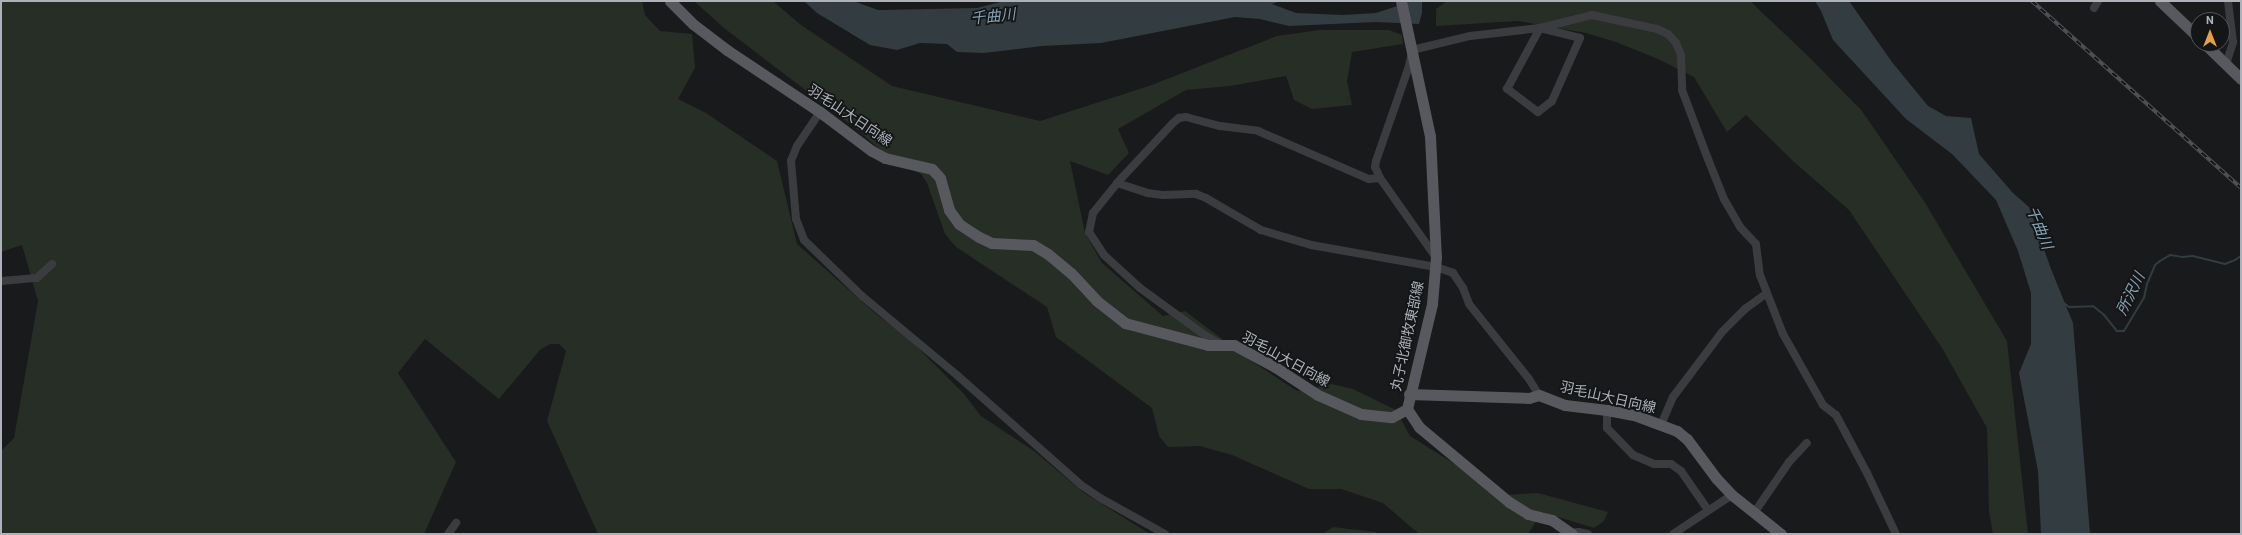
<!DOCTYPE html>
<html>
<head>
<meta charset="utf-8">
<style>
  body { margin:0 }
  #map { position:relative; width:2242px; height:535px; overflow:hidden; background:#191a1b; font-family:Roboto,"Noto Sans JP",sans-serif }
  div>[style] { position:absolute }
  .green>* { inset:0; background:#262e26 }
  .water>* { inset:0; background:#323c41 }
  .stream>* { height:2px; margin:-1px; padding:0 1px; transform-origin:1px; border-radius:1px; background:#323c41 }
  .minor>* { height:8px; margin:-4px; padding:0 4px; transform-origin:4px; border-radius:4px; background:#3b3c40 }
  .major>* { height:11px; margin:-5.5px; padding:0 5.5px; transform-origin:5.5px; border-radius:5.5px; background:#57595f }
  .rail>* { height:3.5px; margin-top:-1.75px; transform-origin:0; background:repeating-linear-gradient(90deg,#141516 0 6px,#525459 0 12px); box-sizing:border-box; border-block:1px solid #525459 }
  span { translate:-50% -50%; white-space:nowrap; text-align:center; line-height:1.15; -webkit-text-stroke:3.5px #141516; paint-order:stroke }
  .street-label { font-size:14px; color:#adb2ba }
  .water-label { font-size:15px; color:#87a2b2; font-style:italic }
  .frame { position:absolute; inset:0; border:2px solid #adb2ba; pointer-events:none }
  .north { position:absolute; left:2190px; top:12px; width:40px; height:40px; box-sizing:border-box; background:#141516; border:1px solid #515458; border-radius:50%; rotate:0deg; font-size:11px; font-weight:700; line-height:16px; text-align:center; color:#adb2ba }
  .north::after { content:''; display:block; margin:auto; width:14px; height:18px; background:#e5a148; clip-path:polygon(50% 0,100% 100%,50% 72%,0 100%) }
</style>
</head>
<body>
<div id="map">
  <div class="green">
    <div style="clip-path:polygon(1px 1px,642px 1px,645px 15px,660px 31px,692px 34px,695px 68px,678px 99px,706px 113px,777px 161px,797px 244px,876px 314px,908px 338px,964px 394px,981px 416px,1034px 451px,1084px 493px,1150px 534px,598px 534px,547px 421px,566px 351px,559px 344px,550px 344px,540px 350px,499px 399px,425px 339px,398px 373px,456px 462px,424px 534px,1px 534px,1px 451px,14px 438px,38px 301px,22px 245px,1px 252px)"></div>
    <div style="clip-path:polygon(694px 1px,773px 1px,801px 25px,892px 86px,1040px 121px,1149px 86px,1277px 36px,1319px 30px,1389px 30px,1402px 35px,1403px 44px,1352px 52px,1347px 81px,1352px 105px,1312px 109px,1294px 100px,1286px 76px,1230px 86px,1186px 90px,1118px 129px,1129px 153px,1108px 175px,1070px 161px,1085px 233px,1102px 263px,1163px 316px,1185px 311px,1250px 360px,1297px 391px,1332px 384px,1353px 389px,1396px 410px,1410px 436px,1504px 495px,1538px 493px,1608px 512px,1604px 521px,1594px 528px,1542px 512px,1528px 534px,1419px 534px,1383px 503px,1341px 489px,1309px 489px,1232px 455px,1200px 446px,1168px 447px,1159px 436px,1152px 408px,1056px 337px,1047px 307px,956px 247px,945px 234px,927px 183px,921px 174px,890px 159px,859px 131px,724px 28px)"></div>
    <div style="clip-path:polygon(1447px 1px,1750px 1px,1810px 58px,1862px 111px,1924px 201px,2007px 341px,2028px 534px,1993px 534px,1989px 512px,1987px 428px,1942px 348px,1849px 210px,1793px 161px,1746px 115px,1727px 132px,1694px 77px,1658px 59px,1616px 42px,1586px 33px,1518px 21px,1436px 26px,1436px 9px)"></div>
    <div style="clip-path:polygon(1333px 527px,1376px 532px,1376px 534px,1323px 534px)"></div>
  </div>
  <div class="water">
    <div style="clip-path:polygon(804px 1px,853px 1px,878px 10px,977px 8px,1004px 1px,1280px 1px,1272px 4px,1296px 13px,1343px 15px,1376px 13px,1412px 1px,1422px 1px,1422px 13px,1419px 24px,1376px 22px,1289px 26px,1260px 19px,1235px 17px,1101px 43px,1042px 46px,984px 53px,957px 52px,947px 44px,920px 43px,897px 50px,870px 45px,817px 13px)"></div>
    <div style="clip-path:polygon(1815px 1px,1849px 1px,1892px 62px,1928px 106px,1946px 116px,1971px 118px,1979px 154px,2013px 193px,2029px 207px,2051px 269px,2073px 323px,2090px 534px,2041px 534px,2038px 471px,2019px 373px,2031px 344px,2031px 293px,2018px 251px,1996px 200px,1952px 154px,1906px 119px,1833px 40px,1821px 11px)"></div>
  </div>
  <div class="stream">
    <div style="left:2064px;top:303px;width:6px;rotate:39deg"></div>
    <div style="left:2069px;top:307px;width:24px;rotate:-2deg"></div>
    <div style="left:2093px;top:306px;width:14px;rotate:39deg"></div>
    <div style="left:2104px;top:315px;width:21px;rotate:51deg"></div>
    <div style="left:2117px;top:331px;width:7px"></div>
    <div style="left:2124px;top:331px;width:39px;rotate:-59deg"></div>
    <div style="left:2144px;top:298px;width:14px;rotate:-78deg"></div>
    <div style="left:2147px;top:284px;width:21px;rotate:-67deg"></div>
    <div style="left:2155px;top:265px;width:6px;rotate:-39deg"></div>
    <div style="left:2160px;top:261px;width:12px;rotate:-31deg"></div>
    <div style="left:2170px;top:255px;width:12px;rotate:9deg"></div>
    <div style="left:2182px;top:257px;width:11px;rotate:-5deg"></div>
    <div style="left:2193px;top:256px;width:33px;rotate:14deg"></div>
    <div style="left:2225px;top:264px;width:11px;rotate:-22deg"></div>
    <div style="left:2235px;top:260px;width:7px;rotate:-34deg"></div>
  </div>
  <div class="minor">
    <div style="left:2094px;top:8px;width:8px;rotate:-60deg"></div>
    <div style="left:1540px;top:28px;width:41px;rotate:14deg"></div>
    <div style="left:1580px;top:38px;width:69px;rotate:114deg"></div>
    <div style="left:1552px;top:101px;width:18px;rotate:142deg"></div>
    <div style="left:1538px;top:112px;width:39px;rotate:-143deg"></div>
    <div style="left:1507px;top:89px;width:69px;rotate:-61.6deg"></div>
    <div style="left:2226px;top:64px;width:23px;rotate:-72deg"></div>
    <div style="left:2233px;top:42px;width:41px;rotate:-97deg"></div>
    <div style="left:820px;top:112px;width:41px;rotate:124.1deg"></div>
    <div style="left:797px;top:146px;width:16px;rotate:112deg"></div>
    <div style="left:791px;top:161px;width:58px;rotate:85.1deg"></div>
    <div style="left:796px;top:219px;width:22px;rotate:69deg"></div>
    <div style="left:804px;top:240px;width:81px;rotate:44deg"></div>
    <div style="left:862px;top:296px;width:125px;rotate:39.8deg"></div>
    <div style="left:958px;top:376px;width:164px;rotate:41.5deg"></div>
    <div style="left:1081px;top:485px;width:25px;rotate:34deg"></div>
    <div style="left:1102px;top:499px;width:72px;rotate:29.1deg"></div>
    <div style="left:1117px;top:183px;width:32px;rotate:18deg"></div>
    <div style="left:1147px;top:193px;width:16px;rotate:7deg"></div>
    <div style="left:1163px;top:195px;width:33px;rotate:-2deg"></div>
    <div style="left:1196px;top:194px;width:11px;rotate:22deg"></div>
    <div style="left:1206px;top:198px;width:64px;rotate:30.2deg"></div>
    <div style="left:1261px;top:230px;width:52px;rotate:16.7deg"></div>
    <div style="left:1311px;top:245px;width:127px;rotate:10deg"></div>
    <div style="left:1436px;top:267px;width:18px;rotate:19deg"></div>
    <div style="left:1453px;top:273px;width:18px;rotate:56deg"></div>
    <div style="left:1463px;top:288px;width:17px;rotate:69deg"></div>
    <div style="left:1469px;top:304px;width:96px;rotate:51.3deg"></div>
    <div style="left:1529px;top:379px;width:19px;rotate:58deg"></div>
    <div style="left:1435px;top:256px;width:95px;rotate:-125.2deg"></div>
    <div style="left:1380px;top:178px;width:12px;rotate:-114deg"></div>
    <div style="left:1375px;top:167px;width:6px;rotate:-81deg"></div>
    <div style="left:1376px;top:161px;width:101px;rotate:-70.8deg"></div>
    <div style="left:1409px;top:66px;width:16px;rotate:-79deg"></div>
    <div style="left:1412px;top:50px;width:60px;rotate:-13.6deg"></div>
    <div style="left:1470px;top:36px;width:70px;rotate:-6.5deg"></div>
    <div style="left:1540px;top:28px;width:54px;rotate:-14deg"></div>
    <div style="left:1592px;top:15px;width:66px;rotate:12.2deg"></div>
    <div style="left:1657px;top:29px;width:12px;rotate:24deg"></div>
    <div style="left:1668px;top:34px;width:12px;rotate:48deg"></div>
    <div style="left:1676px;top:43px;width:13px;rotate:67deg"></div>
    <div style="left:1681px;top:55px;width:35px;rotate:88deg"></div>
    <div style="left:1682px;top:90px;width:74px;rotate:69.4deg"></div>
    <div style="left:1708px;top:159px;width:43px;rotate:68.2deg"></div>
    <div style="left:1724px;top:199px;width:32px;rotate:60deg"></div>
    <div style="left:1740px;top:227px;width:23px;rotate:47deg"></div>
    <div style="left:1756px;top:244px;width:31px;rotate:83deg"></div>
    <div style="left:1760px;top:275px;width:63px;rotate:68.7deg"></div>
    <div style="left:1783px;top:334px;width:81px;rotate:60.6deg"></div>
    <div style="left:1823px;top:405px;width:16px;rotate:38deg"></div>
    <div style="left:1836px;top:415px;width:66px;rotate:61.9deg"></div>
    <div style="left:1867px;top:473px;width:68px;rotate:64.6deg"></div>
    <div style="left:1px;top:281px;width:36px;rotate:-5deg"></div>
    <div style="left:37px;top:278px;width:21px;rotate:-43deg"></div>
    <div style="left:1220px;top:344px;width:16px;rotate:-150deg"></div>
    <div style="left:1206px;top:336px;width:82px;rotate:-144deg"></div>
    <div style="left:1140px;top:288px;width:49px;rotate:-137.5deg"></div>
    <div style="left:1104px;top:255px;width:27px;rotate:-123deg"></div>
    <div style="left:1089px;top:232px;width:19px;rotate:-78deg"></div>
    <div style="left:1093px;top:213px;width:38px;rotate:-51deg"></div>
    <div style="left:1117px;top:183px;width:82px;rotate:-47deg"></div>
    <div style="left:1173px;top:123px;width:8px;rotate:-40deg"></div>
    <div style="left:1179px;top:118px;width:7px;rotate:-8deg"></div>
    <div style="left:1186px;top:117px;width:35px;rotate:15deg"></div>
    <div style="left:1220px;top:126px;width:38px;rotate:7deg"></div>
    <div style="left:1258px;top:131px;width:121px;rotate:23.4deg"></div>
    <div style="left:1369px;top:179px;width:11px;rotate:-5deg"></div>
    <div style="left:1607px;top:410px;width:18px;rotate:90deg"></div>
    <div style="left:1607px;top:428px;width:37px;rotate:46deg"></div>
    <div style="left:1633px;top:455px;width:23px;rotate:23deg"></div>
    <div style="left:1654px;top:464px;width:17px"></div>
    <div style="left:1671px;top:464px;width:12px;rotate:35deg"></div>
    <div style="left:1681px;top:471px;width:47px;rotate:55.3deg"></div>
    <div style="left:1661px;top:425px;width:30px;rotate:-67deg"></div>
    <div style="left:1673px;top:397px;width:81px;rotate:-53deg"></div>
    <div style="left:1722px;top:332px;width:33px;rotate:-45deg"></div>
    <div style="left:1745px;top:309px;width:27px;rotate:-36deg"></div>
    <div style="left:1754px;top:513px;width:62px;rotate:-55.5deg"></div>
    <div style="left:1789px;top:462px;width:26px;rotate:-47deg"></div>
    <div style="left:1571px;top:533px;width:7px;rotate:-8deg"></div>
    <div style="left:1578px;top:532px;width:10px;rotate:11deg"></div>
    <div style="left:448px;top:534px;width:14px;rotate:-54deg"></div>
    <div style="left:1673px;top:534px;width:71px;rotate:-33.5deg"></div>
  </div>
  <div class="major">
    <div style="left:670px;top:1px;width:33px;rotate:45deg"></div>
    <div style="left:693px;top:24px;width:43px;rotate:37.4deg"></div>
    <div style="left:727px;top:50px;width:112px;rotate:33.7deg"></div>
    <div style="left:820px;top:112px;width:65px;rotate:36.9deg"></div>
    <div style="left:872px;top:151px;width:15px;rotate:28deg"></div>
    <div style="left:885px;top:158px;width:48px;rotate:13.2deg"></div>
    <div style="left:932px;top:169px;width:12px;rotate:48deg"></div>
    <div style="left:940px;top:178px;width:33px;rotate:74deg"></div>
    <div style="left:949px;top:210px;width:17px;rotate:54deg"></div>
    <div style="left:959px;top:224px;width:24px;rotate:33deg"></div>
    <div style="left:979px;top:237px;width:14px;rotate:25deg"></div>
    <div style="left:992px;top:243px;width:41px;rotate:2.8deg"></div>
    <div style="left:1033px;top:245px;width:17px;rotate:31deg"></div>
    <div style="left:1048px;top:254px;width:30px;rotate:40deg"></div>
    <div style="left:1071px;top:273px;width:38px;rotate:47deg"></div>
    <div style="left:1097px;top:301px;width:36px;rotate:38deg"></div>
    <div style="left:1125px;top:323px;width:86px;rotate:14.8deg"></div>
    <div style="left:1208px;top:345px;width:26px"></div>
    <div style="left:1234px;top:345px;width:47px;rotate:28.2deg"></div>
    <div style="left:1275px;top:367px;width:51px;rotate:33.1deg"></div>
    <div style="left:1318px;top:395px;width:47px;rotate:23.8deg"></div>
    <div style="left:1361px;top:414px;width:31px;rotate:6deg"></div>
    <div style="left:1392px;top:417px;width:17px;rotate:-28deg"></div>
    <div style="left:1401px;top:1px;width:138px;rotate:77.9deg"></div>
    <div style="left:1430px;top:136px;width:121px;rotate:87.2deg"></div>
    <div style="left:1436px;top:257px;width:47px;rotate:94.9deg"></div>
    <div style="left:1432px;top:304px;width:108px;rotate:103.4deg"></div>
    <div style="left:1407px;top:409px;width:22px;rotate:56deg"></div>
    <div style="left:1419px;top:427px;width:117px;rotate:39.8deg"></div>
    <div style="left:1509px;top:502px;width:22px;rotate:32deg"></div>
    <div style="left:1528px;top:514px;width:25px;rotate:14deg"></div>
    <div style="left:1552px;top:520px;width:24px;rotate:35deg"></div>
    <div style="left:2160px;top:1px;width:52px;rotate:43.5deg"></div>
    <div style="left:2205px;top:44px;width:50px;rotate:44.2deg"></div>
    <div style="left:1409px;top:394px;width:120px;rotate:1.9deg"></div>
    <div style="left:1529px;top:398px;width:10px;rotate:-17deg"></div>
    <div style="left:1539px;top:395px;width:28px;rotate:21deg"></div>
    <div style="left:1565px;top:405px;width:42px;rotate:6.8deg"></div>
    <div style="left:1607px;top:410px;width:31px;rotate:11deg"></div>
    <div style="left:1637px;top:416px;width:43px;rotate:20.6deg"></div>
    <div style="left:1677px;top:431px;width:13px;rotate:39deg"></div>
    <div style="left:1687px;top:439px;width:49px;rotate:53.4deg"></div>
    <div style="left:1716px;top:478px;width:23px;rotate:47deg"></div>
    <div style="left:1732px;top:495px;width:63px;rotate:38.5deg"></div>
  </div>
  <div class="rail">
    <div style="left:2032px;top:1px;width:280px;rotate:41.8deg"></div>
  </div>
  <div class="street-label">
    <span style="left:850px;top:115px;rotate:34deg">羽毛山大日向線</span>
    <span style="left:1407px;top:336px;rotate:-78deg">丸子北御牧東部線</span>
    <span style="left:1286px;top:359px;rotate:29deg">羽毛山大日向線</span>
    <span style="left:1608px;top:397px;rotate:13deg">羽毛山大日向線</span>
  </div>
  <div class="water-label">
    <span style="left:993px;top:17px;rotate:-6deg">千曲川</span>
    <span style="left:2039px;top:228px;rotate:68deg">千曲川</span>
    <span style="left:2131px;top:294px;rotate:-64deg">所沢川</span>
  </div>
  <div class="frame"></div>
  <div class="north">N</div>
</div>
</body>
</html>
